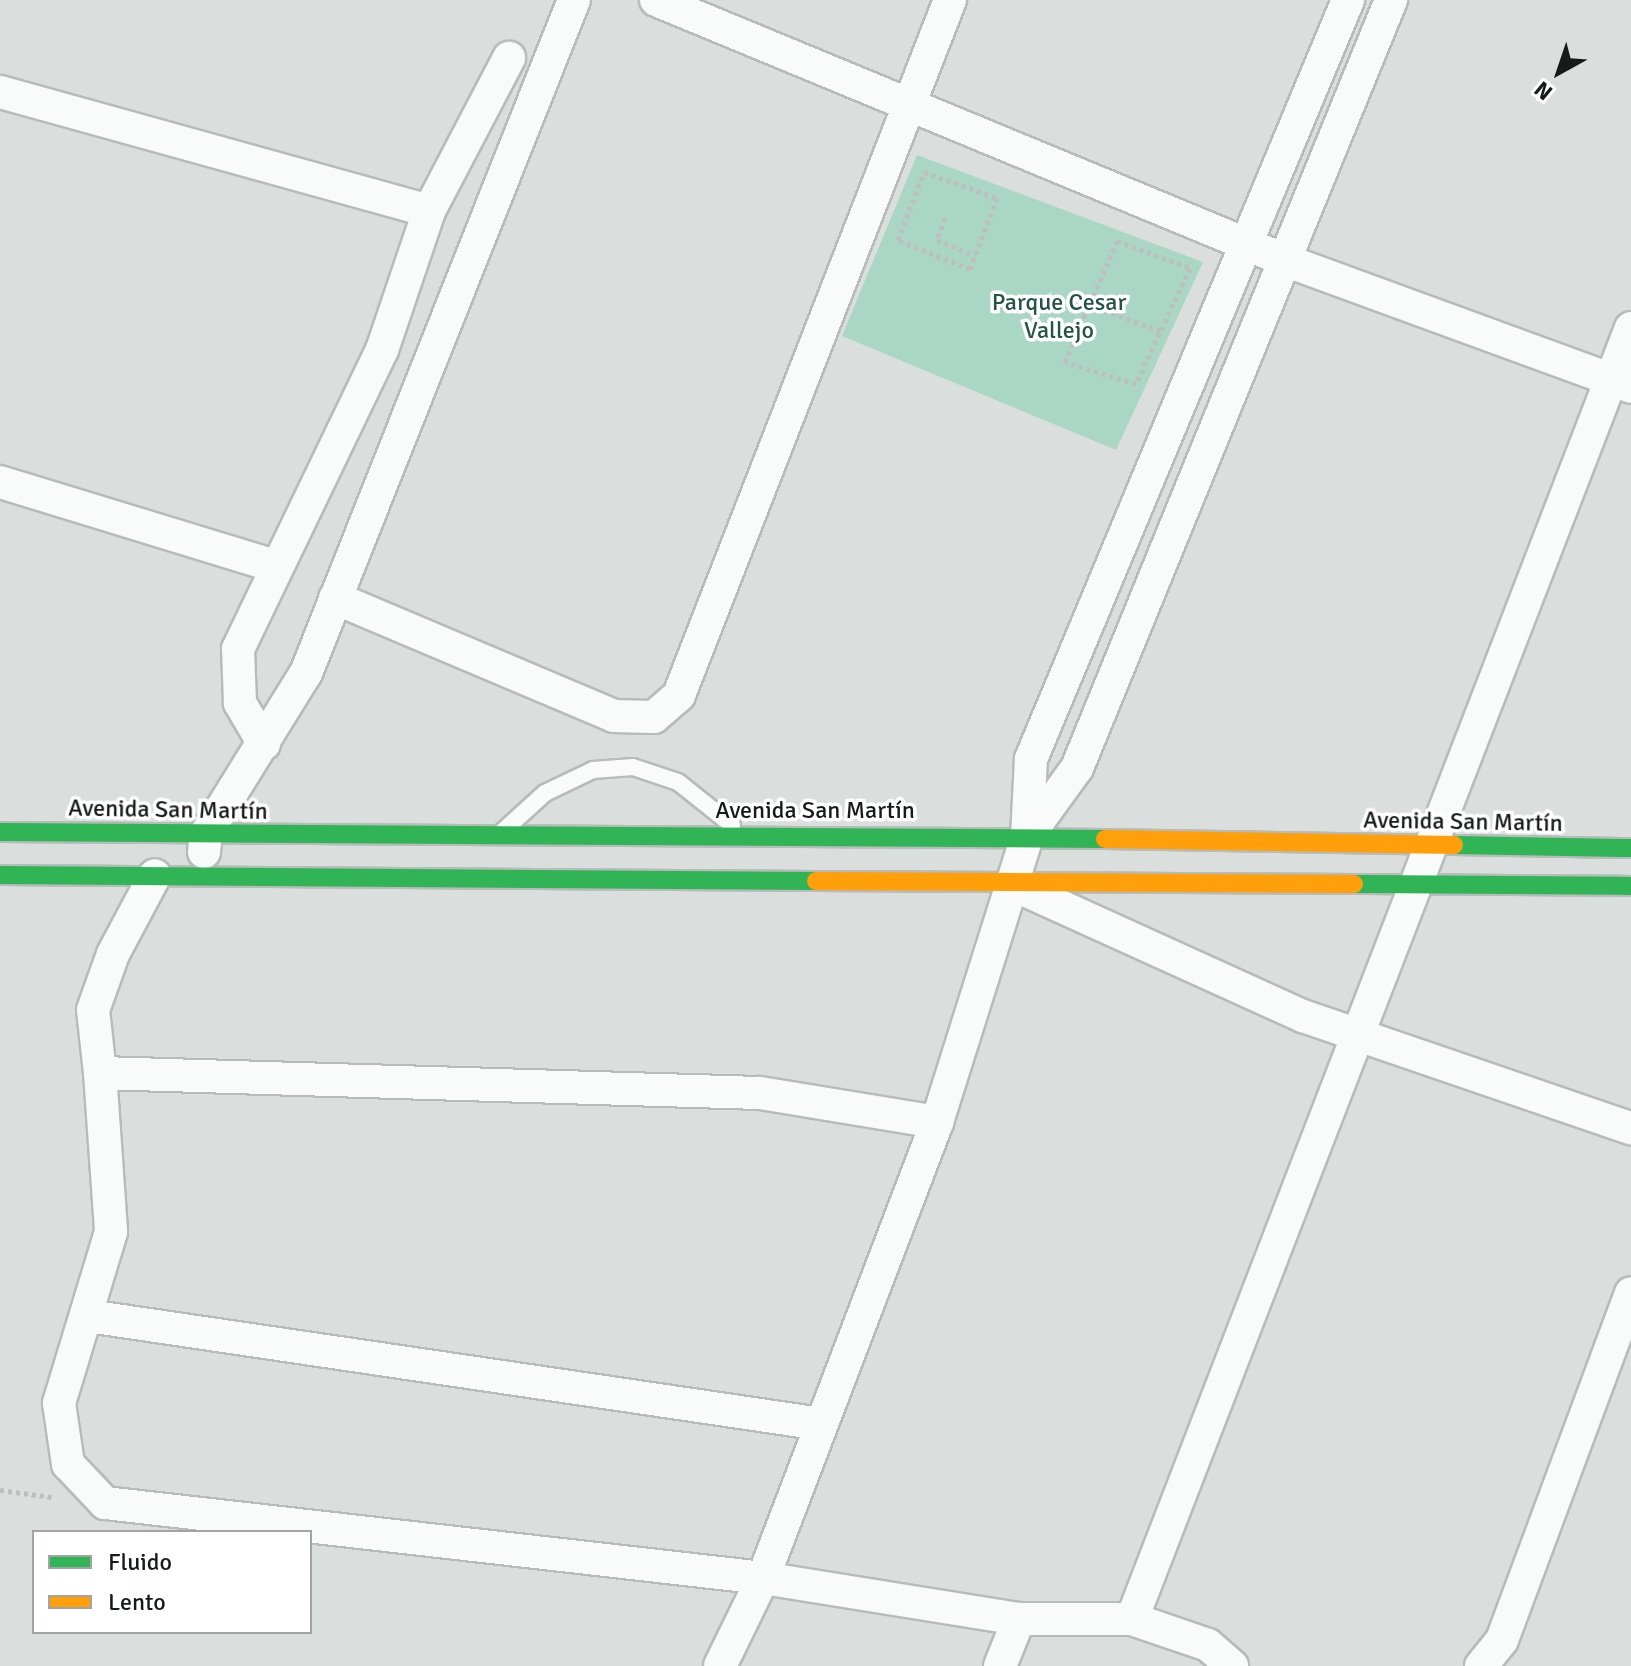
<!DOCTYPE html>
<html>
<head>
<meta charset="utf-8">
<style>
  body { margin:0 }
  #map { position:relative; width:1631px; height:1666px; overflow:hidden; background:#dadfdd; font-family:Signika,sans-serif }
  div>[style] { position:absolute }
  .green>* { inset:0; background:#aad6c5 }
  .path>* { height:5px; margin-top:-2.5px; transform-origin:0; background:repeating-linear-gradient(90deg,#bdbfbf 0 4px,transparent 0 8px) }
  .roads { filter:drop-shadow(2px 0 #b7bbb9) drop-shadow(-2px 0 #b7bbb9) drop-shadow(0 2px #b7bbb9) drop-shadow(0 -2px #b7bbb9) }
  .lane>* { height:16px; margin:-8px; padding:0 8px; transform-origin:8px; border-radius:8px; background:#f9fafa }
  .street>* { height:32px; margin:-16px; padding:0 16px; transform-origin:16px; border-radius:16px; background:#f9fafa }
  .fast>* { height:18px; margin:-9px; padding:0 9px; transform-origin:9px; border-radius:9px; background:#30b455 }
  .slow>* { height:18px; margin:-9px; padding:0 9px; transform-origin:9px; border-radius:9px; background:#ff9f0a }
  span { translate:-50% -50%; white-space:nowrap; text-align:center; line-height:1.15; -webkit-text-stroke:7px #fff; paint-order:stroke }
  .park-label { font-size:24px; color:#255444 }
  .street-label { font-size:24px; color:#161a19 }
  .legend { position:absolute; left:32px; top:1530px; width:280px; height:104px; box-sizing:border-box; background:#fff; border:2px solid #a2a3a3; margin:0; padding:10px 14px; list-style:none; font-size:24px; color:#161a19 }
  .legend li { display:flex; align-items:center; gap:16px; height:40px }
  .legend b { width:40px; border:2px solid #a2a3a3 }
  .north { position:absolute; left:1519px; top:32px; width:80px; height:80px; -webkit-text-stroke:6px #fff; paint-order:stroke; rotate:220deg; font-size:22px; font-weight:700; line-height:32px; text-align:center; color:#161a19 }
  .north::after { content:''; display:block; margin:auto; width:28px; height:36px; background:#161a19; clip-path:polygon(50% 0,100% 100%,50% 72%,0 100%) }
</style>
</head>
<body>
<div id="map">
  <div class="green">
    <div style="clip-path:polygon(917px 155px,1203px 262px,1116px 450px,842px 336px)"></div>
  </div>
  <div class="path">
    <div style="left:924px;top:172px;width:77px;rotate:19.6deg"></div>
    <div style="left:997px;top:198px;width:76px;rotate:110.8deg"></div>
    <div style="left:970px;top:269px;width:78px;rotate:-158.1deg"></div>
    <div style="left:898px;top:240px;width:73px;rotate:-69.1deg"></div>
    <div style="left:945px;top:218px;width:23px;rotate:110deg"></div>
    <div style="left:937px;top:240px;width:41px;rotate:22.8deg"></div>
    <div style="left:1117px;top:241px;width:78px;rotate:20.3deg"></div>
    <div style="left:1190px;top:268px;width:128px;rotate:115deg"></div>
    <div style="left:1136px;top:384px;width:74px;rotate:-162.8deg"></div>
    <div style="left:1065px;top:362px;width:132px;rotate:-66.7deg"></div>
    <div style="left:1089px;top:305px;width:77px;rotate:19.9deg"></div>
    <div style="left:0;top:1490px;width:52px;rotate:7.7deg"></div>
  </div>
  <div class="roads">
    <div class="lane">
      <div style="left:502px;top:832px;width:58px;rotate:-42.2deg"></div>
      <div style="left:545px;top:793px;width:53px;rotate:-25.6deg"></div>
      <div style="left:593px;top:770px;width:40px;rotate:-4.3deg"></div>
      <div style="left:633px;top:767px;width:47px;rotate:18.4deg"></div>
      <div style="left:678px;top:782px;width:69px;rotate:38.5deg"></div>
    </div>
    <div class="street">
      <div style="left:656px;top:0;width:683px;rotate:22.47deg"></div>
      <div style="left:1287px;top:261px;width:366px;rotate:20.1deg"></div>
      <div style="left:0;top:92px;width:445px;rotate:15.5deg"></div>
      <div style="left:0;top:482px;width:288px;rotate:17deg"></div>
      <div style="left:335px;top:598px;width:303px;rotate:22.9deg"></div>
      <div style="left:614px;top:716px;width:40px;rotate:1.4deg"></div>
      <div style="left:654px;top:717px;width:33px;rotate:-41deg"></div>
      <div style="left:679px;top:695px;width:746px;rotate:-68.7deg"></div>
      <div style="left:264px;top:744px;width:48px;rotate:-120.3deg"></div>
      <div style="left:240px;top:703px;width:54px;rotate:-92.1deg"></div>
      <div style="left:238px;top:649px;width:332px;rotate:-64.3deg"></div>
      <div style="left:382px;top:350px;width:147px;rotate:-71.3deg"></div>
      <div style="left:429px;top:211px;width:173px;rotate:-62.4deg"></div>
      <div style="left:1027px;top:837px;width:78px;rotate:-87.1deg"></div>
      <div style="left:1031px;top:759px;width:823px;rotate:-67.33deg"></div>
      <div style="left:204px;top:852px;width:18px;rotate:-84deg"></div>
      <div style="left:206px;top:834px;width:190px;rotate:-58.2deg"></div>
      <div style="left:306px;top:673px;width:724px;rotate:-68.29deg"></div>
      <div style="left:1016px;top:886px;width:315px;rotate:24.4deg"></div>
      <div style="left:1303px;top:1016px;width:347px;rotate:18.9deg"></div>
      <div style="left:100px;top:1073px;width:63px;rotate:-96.3deg"></div>
      <div style="left:93px;top:1010px;width:59px;rotate:-70.3deg"></div>
      <div style="left:113px;top:954px;width:89px;rotate:-62deg"></div>
      <div style="left:937px;top:1122px;width:180px;rotate:-170.7deg"></div>
      <div style="left:759px;top:1093px;width:659px;rotate:-178.26deg"></div>
      <div style="left:100px;top:1073px;width:159px;rotate:86deg"></div>
      <div style="left:111px;top:1232px;width:179px;rotate:106.9deg"></div>
      <div style="left:59px;top:1403px;width:62px;rotate:81.6deg"></div>
      <div style="left:68px;top:1464px;width:54px;rotate:46.5deg"></div>
      <div style="left:105px;top:1503px;width:662px;rotate:6.5deg"></div>
      <div style="left:763px;top:1578px;width:259px;rotate:9.1deg"></div>
      <div style="left:1019px;top:1619px;width:113px"></div>
      <div style="left:1132px;top:1619px;width:80px;rotate:18.9deg"></div>
      <div style="left:1208px;top:1645px;width:32px;rotate:41deg"></div>
      <div style="left:88px;top:1316px;width:741px;rotate:8.38deg"></div>
      <div style="left:1132px;top:1619px;width:1384px;rotate:-68.87deg"></div>
      <div style="left:720px;top:1666px;width:98px;rotate:-64deg"></div>
      <div style="left:763px;top:1578px;width:488px;rotate:-69.1deg"></div>
      <div style="left:937px;top:1122px;width:299px;rotate:-72.5deg"></div>
      <div style="left:1027px;top:837px;width:85px;rotate:-54.1deg"></div>
      <div style="left:1077px;top:768px;width:830px;rotate:-67.76deg"></div>
      <div style="left:1000px;top:1666px;width:51px;rotate:-68deg"></div>
      <div style="left:1481px;top:1666px;width:33px;rotate:-51deg"></div>
      <div style="left:1502px;top:1640px;width:370px;rotate:-69.6deg"></div>
    </div>
    <div class="fast">
      <div style="left:0;top:832px;width:1105px;rotate:0.36deg"></div>
      <div style="left:1454px;top:845px;width:177px;rotate:1deg"></div>
      <div style="left:0;top:875px;width:816px;rotate:0.42deg"></div>
      <div style="left:1354px;top:884px;width:277px;rotate:0.4deg"></div>
    </div>
    <div class="slow">
      <div style="left:1105px;top:839px;width:349px;rotate:1deg"></div>
      <div style="left:816px;top:881px;width:538px;rotate:0.32deg"></div>
    </div>
  </div>
  <div class="park-label">
    <span style="left:1059px;top:317px">Parque Cesar<br>Vallejo</span>
  </div>
  <div class="street-label">
    <span style="left:168px;top:810px;rotate:1deg">Avenida San Martín</span>
    <span style="left:815px;top:811px">Avenida San Martín</span>
    <span style="left:1463px;top:822px;rotate:1deg">Avenida San Martín</span>
  </div>
  <ul class="legend">
  <li><b style="height:10px;background:#30b455"></b>Fluido</li>
  <li><b style="height:10px;background:#ff9f0a"></b>Lento</li>
  </ul>
  <div class="north">N</div>
</div>
</body>
</html>
